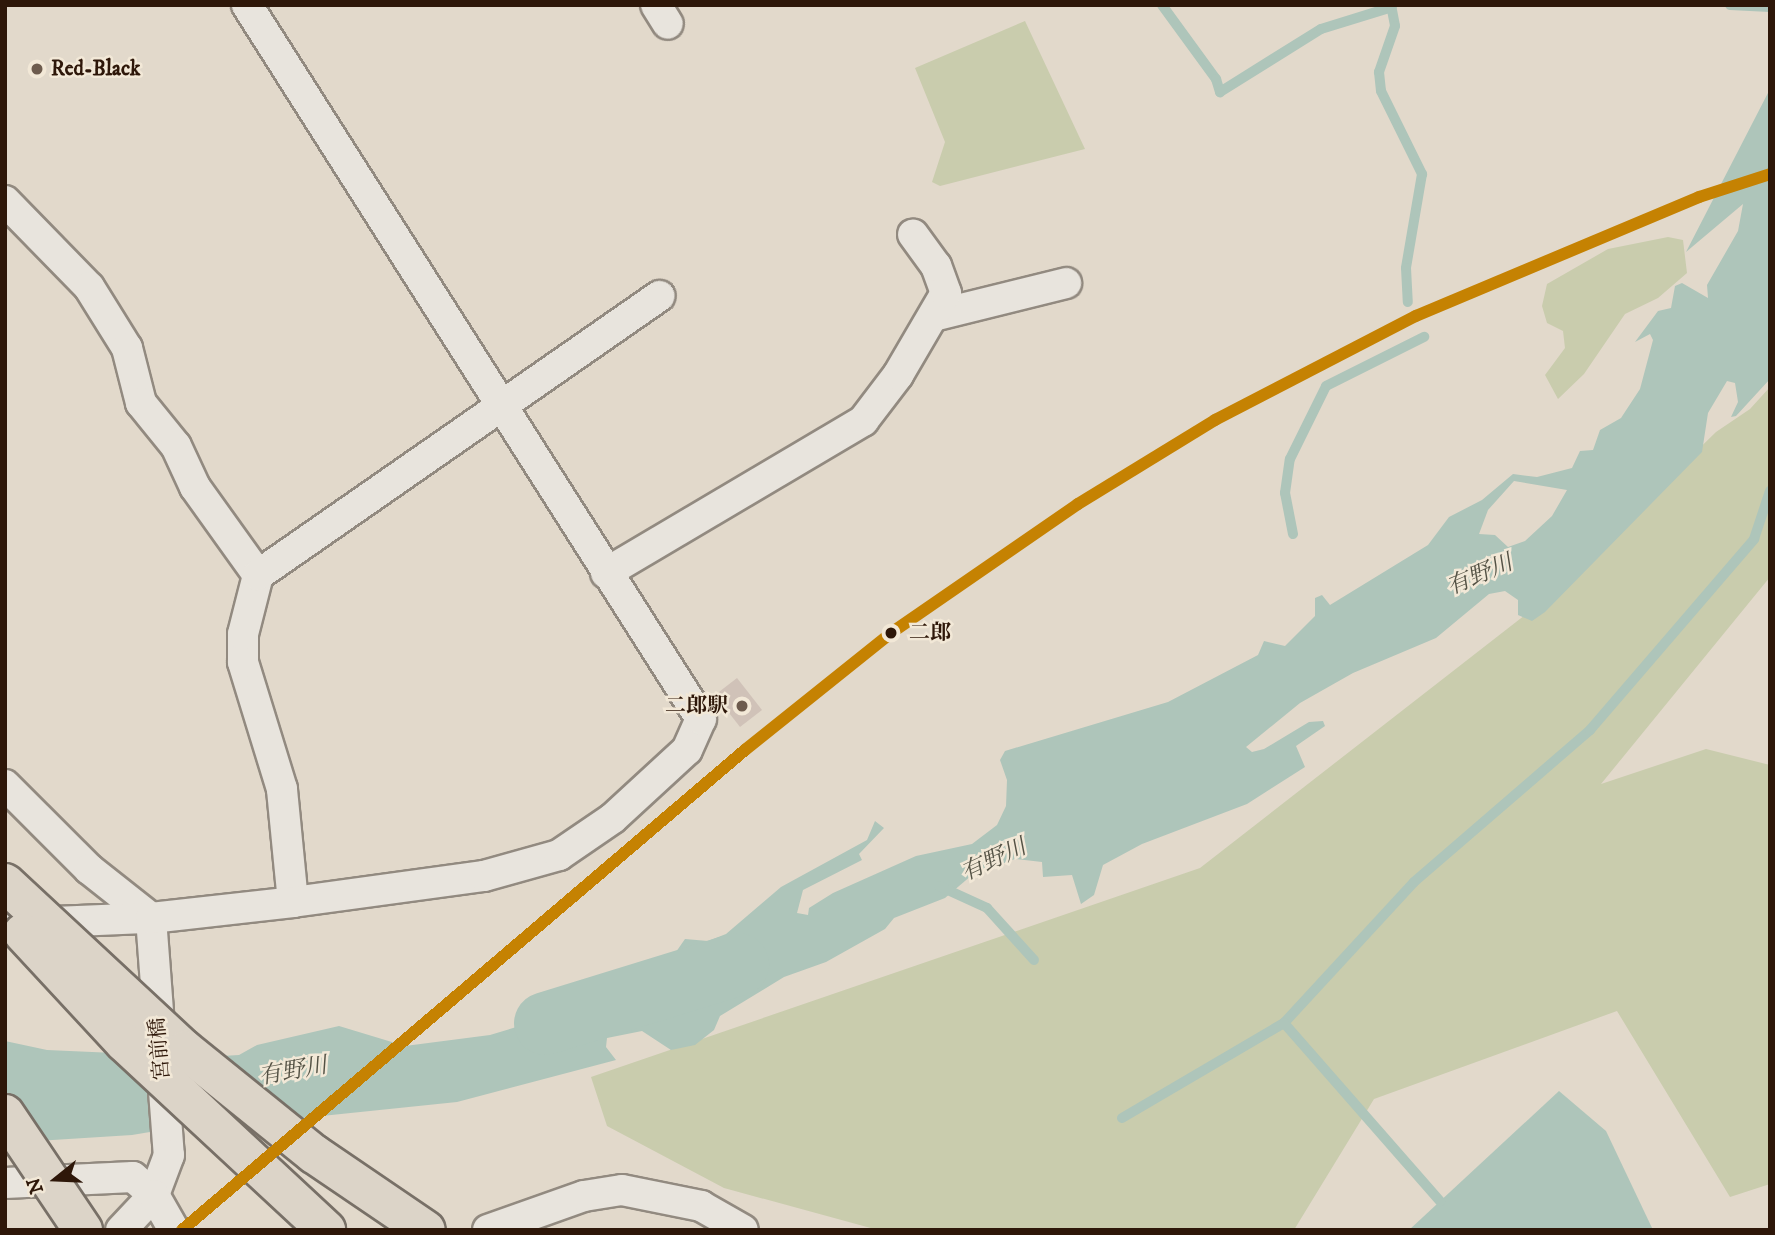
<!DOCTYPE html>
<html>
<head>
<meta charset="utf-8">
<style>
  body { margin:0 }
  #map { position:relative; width:1775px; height:1235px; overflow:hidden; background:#e2d9cb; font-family:"IM FELL DW Pica","Noto Serif JP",serif }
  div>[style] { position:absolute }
  .green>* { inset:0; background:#c9ccad }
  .water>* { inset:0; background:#aec5ba }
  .stream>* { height:10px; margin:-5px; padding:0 5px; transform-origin:5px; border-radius:5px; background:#aec5ba }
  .river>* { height:63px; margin:-31.5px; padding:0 31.5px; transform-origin:31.5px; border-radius:31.5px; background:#aec5ba }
  .building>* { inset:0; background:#d0c2b8 }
  .roads { filter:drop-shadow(2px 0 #928a80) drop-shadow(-2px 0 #928a80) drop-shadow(0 2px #928a80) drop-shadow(0 -2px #928a80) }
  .street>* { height:30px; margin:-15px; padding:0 15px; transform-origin:15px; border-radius:15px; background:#e8e4dd }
  .bridges { filter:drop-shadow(2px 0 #787067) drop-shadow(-2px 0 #787067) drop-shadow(0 2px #787067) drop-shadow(0 -2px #787067) }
  .highway-bridge>* { height:38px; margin:-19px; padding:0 19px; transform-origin:19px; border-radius:19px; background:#dcd4c8 }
  .rail-1>* { height:12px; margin:-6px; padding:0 6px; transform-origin:6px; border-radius:6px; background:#c58202 }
  .dots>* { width:19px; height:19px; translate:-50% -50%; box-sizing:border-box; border:4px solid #f2e8d7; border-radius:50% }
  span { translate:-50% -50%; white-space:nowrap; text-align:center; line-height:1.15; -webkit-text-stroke:5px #f2e8d7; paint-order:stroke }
  .poi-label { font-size:21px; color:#2e1709; font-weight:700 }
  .left { translate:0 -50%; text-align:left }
  .right { translate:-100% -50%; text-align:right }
  .stop-label { font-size:21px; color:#2e1709; font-weight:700 }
  .street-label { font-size:21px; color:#2e1709 }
  .water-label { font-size:23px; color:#535144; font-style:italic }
  .frame { position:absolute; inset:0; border:7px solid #2e1709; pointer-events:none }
  .north { position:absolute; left:21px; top:1144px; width:70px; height:70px; -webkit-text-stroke:5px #f2e8d7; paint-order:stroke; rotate:252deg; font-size:19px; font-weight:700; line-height:28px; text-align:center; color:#2e1709 }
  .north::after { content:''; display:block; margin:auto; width:24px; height:32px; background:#2e1709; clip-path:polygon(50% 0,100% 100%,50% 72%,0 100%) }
</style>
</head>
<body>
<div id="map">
  <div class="green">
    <div style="clip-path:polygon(1025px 21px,1085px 149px,940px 186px,932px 182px,945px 142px,915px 68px)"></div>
    <div style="clip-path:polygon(1668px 237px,1683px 240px,1687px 273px,1658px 298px,1625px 314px,1584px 374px,1558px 399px,1545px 375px,1565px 348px,1563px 331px,1547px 323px,1542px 306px,1547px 284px,1608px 249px)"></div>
    <div style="clip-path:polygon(1770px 387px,1770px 577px,1601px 784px,1706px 749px,1770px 765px,1770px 1184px,1730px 1197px,1617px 1011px,1374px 1099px,1294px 1230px,878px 1230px,724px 1188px,607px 1126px,591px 1077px,1200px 868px,1543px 601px,1716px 432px,1750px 409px)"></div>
  </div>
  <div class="water">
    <div style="clip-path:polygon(evenodd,1770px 89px,1770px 379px,1736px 416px,1731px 417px,1738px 402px,1735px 383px,1727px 381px,1708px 413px,1702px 452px,1545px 612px,1532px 621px,1518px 615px,1518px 600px,1505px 591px,1489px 594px,1436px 638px,1353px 673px,1300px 703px,1246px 747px,1252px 752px,1264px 749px,1309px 722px,1323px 721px,1325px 726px,1296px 746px,1305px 767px,1247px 804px,1142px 844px,1103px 865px,1094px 895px,1081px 904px,1072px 875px,1043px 877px,1042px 862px,1015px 859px,972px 875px,945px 898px,894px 918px,885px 929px,826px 962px,784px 977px,720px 1016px,714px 1030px,695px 1045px,671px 1050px,642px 1031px,607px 1038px,606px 1047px,616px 1060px,457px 1102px,283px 1120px,275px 1111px,132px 1135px,5px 1143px,5px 1041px,47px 1050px,205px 1057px,239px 1055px,257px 1045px,339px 1026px,405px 1046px,490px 1035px,626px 994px,633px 1003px,647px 999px,672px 982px,669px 962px,685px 939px,708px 941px,726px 934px,781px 887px,867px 840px,875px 821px,884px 828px,859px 854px,862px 860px,803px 890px,797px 913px,808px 915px,809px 908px,833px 893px,916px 856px,972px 844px,997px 825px,1006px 806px,1007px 780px,1000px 760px,1005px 751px,1168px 702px,1258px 655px,1264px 641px,1285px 646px,1315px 616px,1315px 598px,1322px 595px,1330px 605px,1428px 545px,1449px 517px,1482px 500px,1513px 474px,1537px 477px,1572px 468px,1580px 451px,1593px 450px,1600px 430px,1621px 418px,1640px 389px,1653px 340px,1650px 334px,1635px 342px,1658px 311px,1671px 308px,1675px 286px,1682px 283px,1708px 298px,1707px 285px,1738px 231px,1743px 204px,1686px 252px,1770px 89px,1514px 481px,1567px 490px,1552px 516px,1525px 541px,1508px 547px,1495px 535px,1479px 534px,1488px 510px,1514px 481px)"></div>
    <div style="clip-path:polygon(1559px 1091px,1606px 1131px,1653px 1230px,1409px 1230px)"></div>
  </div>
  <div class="stream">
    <div style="left:1162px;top:5px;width:92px;rotate:53.9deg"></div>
    <div style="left:1216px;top:79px;width:14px;rotate:73deg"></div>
    <div style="left:1220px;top:92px;width:119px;rotate:-32deg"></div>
    <div style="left:1321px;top:29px;width:74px;rotate:-17.2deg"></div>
    <div style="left:1391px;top:5px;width:21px;rotate:79deg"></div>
    <div style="left:1395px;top:26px;width:49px;rotate:109.2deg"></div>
    <div style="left:1379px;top:72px;width:19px;rotate:84deg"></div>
    <div style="left:1381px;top:91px;width:93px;rotate:63.7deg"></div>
    <div style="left:1422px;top:174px;width:95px;rotate:99.7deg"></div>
    <div style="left:1406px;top:268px;width:34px;rotate:87deg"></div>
    <div style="left:1730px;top:5px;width:40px;rotate:2.9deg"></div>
    <div style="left:1293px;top:534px;width:42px;rotate:-101deg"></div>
    <div style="left:1285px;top:493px;width:34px;rotate:-82deg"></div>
    <div style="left:1290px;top:459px;width:81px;rotate:-63.7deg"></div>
    <div style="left:1326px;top:386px;width:110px;rotate:-26.6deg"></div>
    <div style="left:939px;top:886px;width:53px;rotate:24.6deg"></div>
    <div style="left:987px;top:908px;width:70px;rotate:47.9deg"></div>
    <div style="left:1284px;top:1023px;width:192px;rotate:-47.3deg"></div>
    <div style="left:1414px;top:882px;width:233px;rotate:-40.8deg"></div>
    <div style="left:1590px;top:730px;width:252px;rotate:-49.3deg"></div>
    <div style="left:1754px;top:539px;width:51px;rotate:-71.6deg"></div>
    <div style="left:1122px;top:1118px;width:188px;rotate:-30.4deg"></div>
    <div style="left:1284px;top:1023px;width:237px;rotate:48.8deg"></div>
  </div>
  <div class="river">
    <div style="left:545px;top:1023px;width:201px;rotate:-17.1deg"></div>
  </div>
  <div class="building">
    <div style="clip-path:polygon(737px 678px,762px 710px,740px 727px,715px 695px)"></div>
  </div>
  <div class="roads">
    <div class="street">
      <div style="left:656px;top:5px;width:22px;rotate:58deg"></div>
      <div style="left:5px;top:201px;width:120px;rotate:45.7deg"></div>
      <div style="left:89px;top:287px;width:72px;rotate:58.1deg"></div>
      <div style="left:127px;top:348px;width:57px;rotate:75.7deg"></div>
      <div style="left:141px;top:403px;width:55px;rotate:50.9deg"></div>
      <div style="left:176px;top:446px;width:45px;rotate:65.1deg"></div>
      <div style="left:195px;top:487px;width:108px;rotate:54.4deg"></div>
      <div style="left:937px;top:315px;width:133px;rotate:-13.9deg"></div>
      <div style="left:606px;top:573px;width:299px;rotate:-30.6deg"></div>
      <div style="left:863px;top:421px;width:58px;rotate:-52.7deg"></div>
      <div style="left:898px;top:375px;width:95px;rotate:-59.7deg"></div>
      <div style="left:946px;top:293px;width:29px;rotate:-110deg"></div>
      <div style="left:936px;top:266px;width:39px;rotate:-126deg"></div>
      <div style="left:5px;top:785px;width:119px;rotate:45deg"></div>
      <div style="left:89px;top:869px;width:79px;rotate:38.3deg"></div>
      <div style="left:151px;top:918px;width:238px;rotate:85.7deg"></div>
      <div style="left:169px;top:1155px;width:43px;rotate:110.6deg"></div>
      <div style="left:154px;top:1195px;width:48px;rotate:133.3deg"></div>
      <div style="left:293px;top:902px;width:114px;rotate:-95.6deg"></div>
      <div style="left:282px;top:789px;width:133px;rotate:-107.1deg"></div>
      <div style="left:243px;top:662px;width:28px;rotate:-90deg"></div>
      <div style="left:243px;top:634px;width:61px;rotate:-75.7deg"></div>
      <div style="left:258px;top:575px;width:489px;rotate:-34.8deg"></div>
      <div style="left:5px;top:924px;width:146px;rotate:-2.4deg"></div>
      <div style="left:151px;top:918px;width:143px;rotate:-6.4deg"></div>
      <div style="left:293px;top:902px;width:193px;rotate:-7.8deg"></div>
      <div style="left:484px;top:876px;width:78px;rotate:-15.6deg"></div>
      <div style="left:559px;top:855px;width:65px;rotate:-34.4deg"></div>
      <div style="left:613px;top:818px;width:100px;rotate:-42.6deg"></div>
      <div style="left:687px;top:750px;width:34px;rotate:-66deg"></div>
      <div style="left:701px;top:719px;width:846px;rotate:-122.45deg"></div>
      <div style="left:5px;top:1183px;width:128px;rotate:-2.7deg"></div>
      <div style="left:133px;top:1177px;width:28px;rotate:41deg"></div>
      <div style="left:154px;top:1195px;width:40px;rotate:60.3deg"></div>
      <div style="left:488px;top:1230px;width:102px;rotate:-19.5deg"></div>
      <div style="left:584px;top:1196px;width:38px;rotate:-9deg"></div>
      <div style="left:622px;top:1190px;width:81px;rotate:11.4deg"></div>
      <div style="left:701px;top:1206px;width:48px;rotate:29.7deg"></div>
    </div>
  </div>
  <div class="bridges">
    <div class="highway-bridge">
      <div style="left:5px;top:883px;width:246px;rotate:42.9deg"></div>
      <div style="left:185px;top:1050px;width:166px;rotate:38.9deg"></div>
      <div style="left:314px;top:1154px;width:135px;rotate:34.2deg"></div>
      <div style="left:23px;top:933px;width:149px;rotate:47.2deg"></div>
      <div style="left:124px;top:1042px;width:276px;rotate:42.9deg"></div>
      <div style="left:5px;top:1114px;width:140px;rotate:56.1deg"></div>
    </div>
  </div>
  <div class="rail-1">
    <div style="left:182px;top:1230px;width:740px;rotate:-40.45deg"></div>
    <div style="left:745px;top:750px;width:187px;rotate:-38.7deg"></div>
    <div style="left:891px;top:633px;width:227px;rotate:-34.6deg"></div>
    <div style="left:1078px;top:504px;width:161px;rotate:-31.5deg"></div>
    <div style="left:1215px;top:420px;width:226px;rotate:-27.4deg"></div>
    <div style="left:1416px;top:316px;width:307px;rotate:-22.8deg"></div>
    <div style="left:1699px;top:197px;width:75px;rotate:-17.9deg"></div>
  </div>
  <div class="dots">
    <div style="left:37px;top:69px;background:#6d5b4d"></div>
    <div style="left:891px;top:633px;background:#2e1709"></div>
    <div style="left:742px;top:706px;background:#6d5b4d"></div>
  </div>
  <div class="poi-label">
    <span class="left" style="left:51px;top:69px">Red-Black</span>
    <span class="right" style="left:728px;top:706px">二郎駅</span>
  </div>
  <div class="stop-label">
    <span class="left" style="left:909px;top:633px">二郎</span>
  </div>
  <div class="street-label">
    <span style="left:160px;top:1049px;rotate:-95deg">宮前橋</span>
  </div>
  <div class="water-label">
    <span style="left:1480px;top:576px;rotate:-23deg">有野川</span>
    <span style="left:994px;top:861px;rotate:-25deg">有野川</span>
    <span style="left:293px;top:1072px;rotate:-10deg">有野川</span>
  </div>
  <div class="frame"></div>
  <div class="north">N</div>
</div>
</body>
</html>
